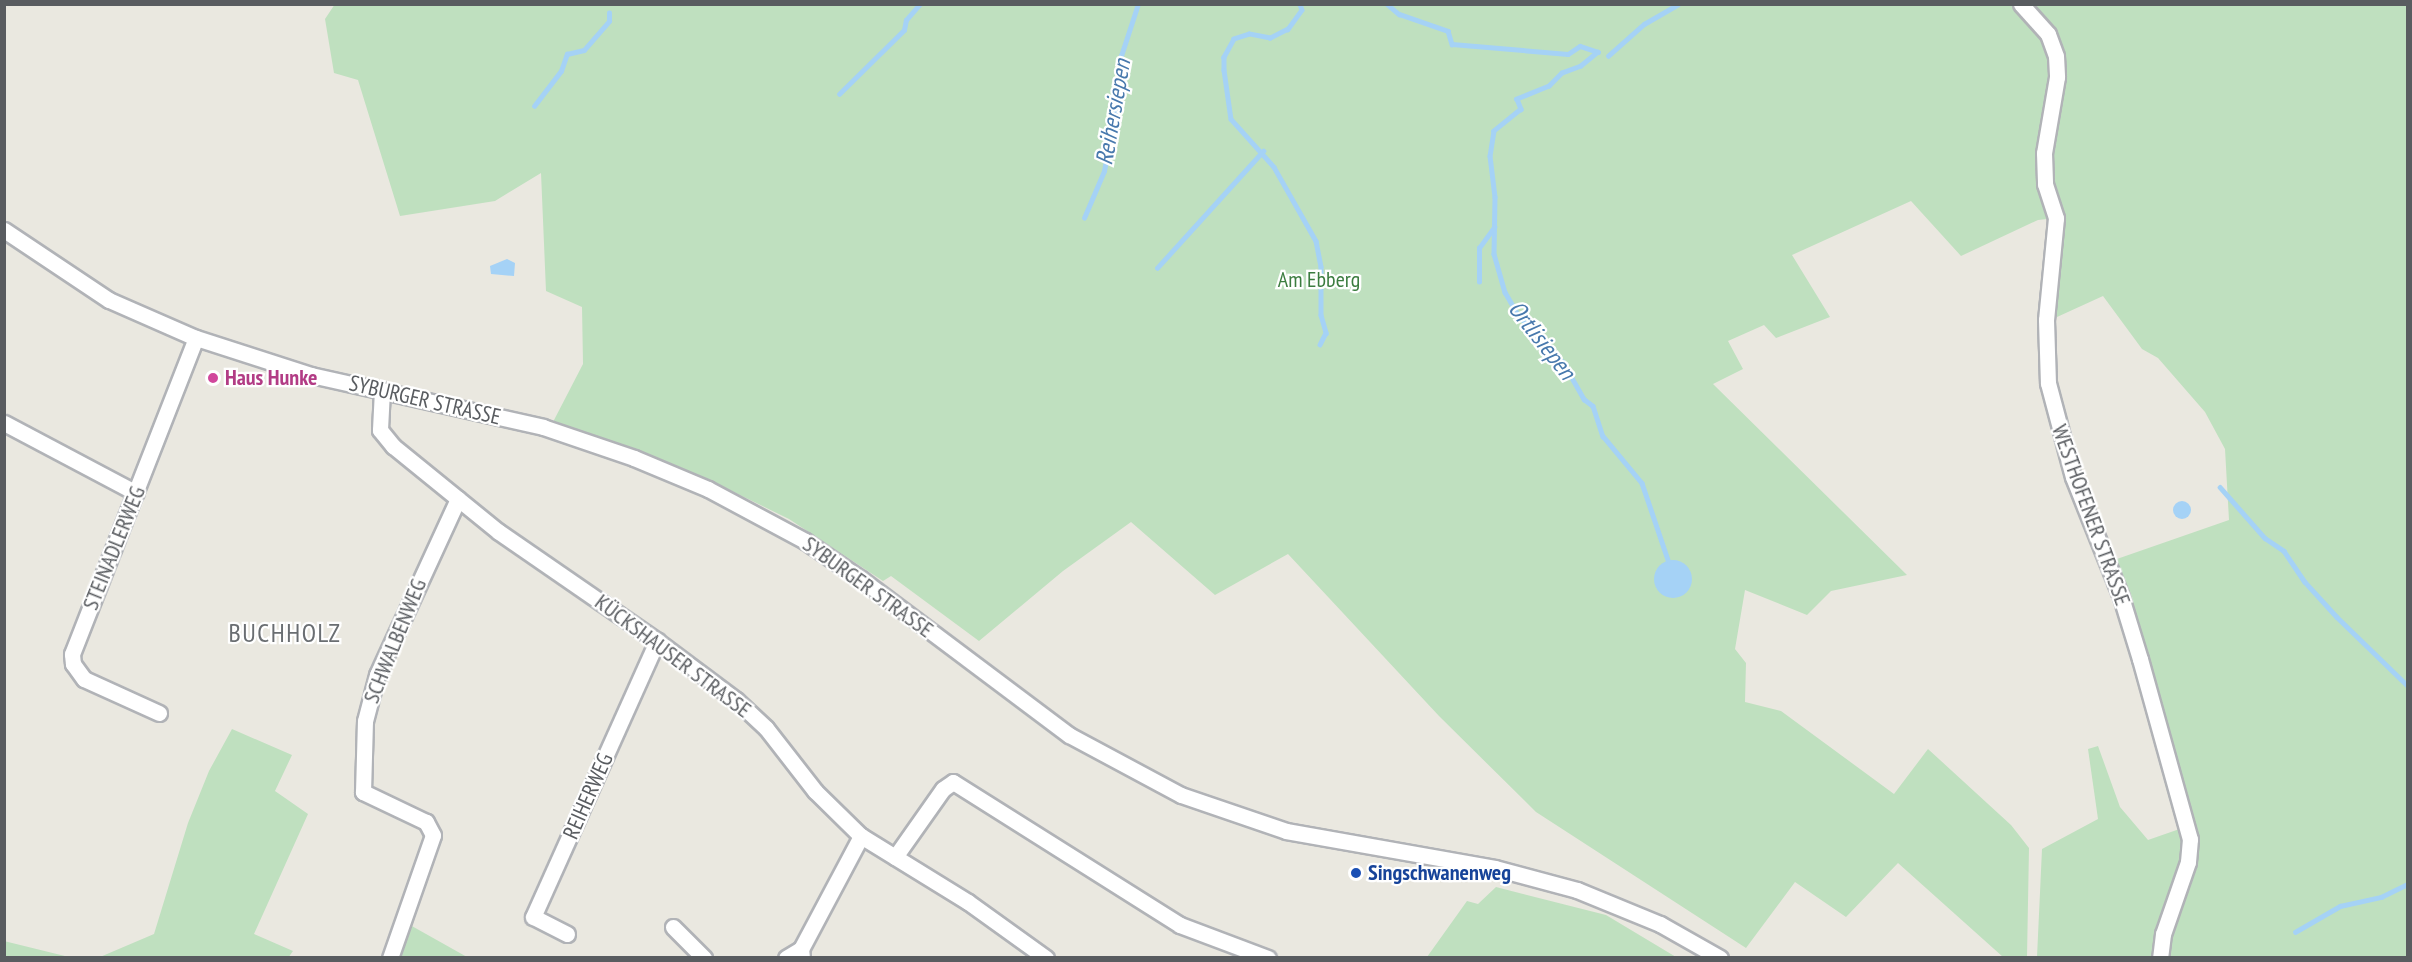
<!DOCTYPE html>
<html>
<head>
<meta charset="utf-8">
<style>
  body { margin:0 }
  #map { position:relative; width:2412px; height:962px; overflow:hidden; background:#eae8e0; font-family:"PT Sans Narrow",sans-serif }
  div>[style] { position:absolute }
  .green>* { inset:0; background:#bfe0bf }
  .water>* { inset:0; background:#a5d2f6 }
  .round { border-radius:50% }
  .stream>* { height:4.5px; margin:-2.25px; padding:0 2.25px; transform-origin:2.25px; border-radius:2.25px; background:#a5d2f6 }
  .roads { filter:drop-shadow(2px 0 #b1b3b7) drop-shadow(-2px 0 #b1b3b7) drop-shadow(0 2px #b1b3b7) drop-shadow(0 -2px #b1b3b7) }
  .minor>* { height:15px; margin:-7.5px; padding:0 7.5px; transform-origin:7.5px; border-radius:7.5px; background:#fff }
  .dots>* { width:16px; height:16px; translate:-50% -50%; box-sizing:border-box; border:3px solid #fff; border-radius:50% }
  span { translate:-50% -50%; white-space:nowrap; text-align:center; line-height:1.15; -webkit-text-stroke:4.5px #fff; paint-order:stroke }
  .park-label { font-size:22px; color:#3b7c3f }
  .hotel-label { font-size:22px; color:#b23c85; font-weight:700 }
  .left { translate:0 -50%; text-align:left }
  .street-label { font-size:22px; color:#595c60 }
  .transit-label { font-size:22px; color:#164399; font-weight:700 }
  .water-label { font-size:24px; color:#4879ad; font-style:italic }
  .quarter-label { font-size:26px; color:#6a6e72; letter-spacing:1.5px }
  .frame { position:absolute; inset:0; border:6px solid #595c60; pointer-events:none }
</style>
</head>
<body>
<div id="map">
  <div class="green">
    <div style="clip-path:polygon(335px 4px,2407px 5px,2407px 957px,2037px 957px,2042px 849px,2098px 819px,2088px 749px,2098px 746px,2120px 807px,2148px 840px,2191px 825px,2133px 612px,2114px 560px,2229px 520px,2225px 449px,2205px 412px,2158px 358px,2142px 349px,2103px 296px,2057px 317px,2056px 218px,2038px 220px,1961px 256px,1911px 201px,1792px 255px,1830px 317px,1776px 338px,1764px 325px,1728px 341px,1743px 369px,1713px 384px,1907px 575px,1831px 591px,1807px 615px,1745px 590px,1735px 649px,1746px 663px,1745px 702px,1781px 711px,1894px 794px,1928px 749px,2011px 825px,2029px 848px,2027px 957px,2003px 957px,1898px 863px,1846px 917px,1795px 882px,1746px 948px,1536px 812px,1439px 716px,1288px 554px,1215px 595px,1131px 522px,1063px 571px,979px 641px,891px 576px,883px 581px,789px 519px,707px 479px,553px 422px,583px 364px,582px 307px,546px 291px,541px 173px,495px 201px,400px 216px,358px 80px,334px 73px,325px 19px)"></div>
    <div style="clip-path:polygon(232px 729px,292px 755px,275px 791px,308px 814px,254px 934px,293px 951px,288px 958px,100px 957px,154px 934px,188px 823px,209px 771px)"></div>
    <div style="clip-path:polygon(1496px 887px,1606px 915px,1676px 957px,1427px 957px,1467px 901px,1478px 904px)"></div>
    <div style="clip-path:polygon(410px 925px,467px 957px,397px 958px)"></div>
    <div style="clip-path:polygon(4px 941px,8px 942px,69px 957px,5px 957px)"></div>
  </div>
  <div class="water">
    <div style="clip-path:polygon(507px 259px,515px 263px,514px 276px,491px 274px,490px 266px)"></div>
    <div class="round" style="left:2173px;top:501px;width:18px;height:18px"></div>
    <div class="round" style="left:1654px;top:560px;width:38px;height:38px"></div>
  </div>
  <div class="stream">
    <div style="left:1300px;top:4px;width:6px;rotate:72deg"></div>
    <div style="left:1302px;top:10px;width:24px;rotate:126deg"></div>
    <div style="left:1288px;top:29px;width:20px;rotate:153deg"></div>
    <div style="left:1270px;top:38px;width:21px;rotate:-169deg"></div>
    <div style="left:1249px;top:34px;width:16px;rotate:162deg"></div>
    <div style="left:1234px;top:39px;width:21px;rotate:119deg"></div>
    <div style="left:1224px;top:57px;width:13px;rotate:90deg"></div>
    <div style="left:1224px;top:70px;width:49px;rotate:81.9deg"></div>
    <div style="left:1231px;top:119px;width:64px;rotate:48.1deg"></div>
    <div style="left:1274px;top:167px;width:85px;rotate:60.4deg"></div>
    <div style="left:1316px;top:241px;width:26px;rotate:79deg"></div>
    <div style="left:1321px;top:267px;width:48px;rotate:90deg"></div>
    <div style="left:1321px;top:315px;width:19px;rotate:74deg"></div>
    <div style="left:1326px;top:333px;width:13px;rotate:117deg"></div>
    <div style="left:1387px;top:4px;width:16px;rotate:40deg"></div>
    <div style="left:1399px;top:14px;width:52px;rotate:19.1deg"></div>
    <div style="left:1448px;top:31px;width:14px;rotate:73deg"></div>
    <div style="left:1452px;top:44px;width:116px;rotate:4.9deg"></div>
    <div style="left:1568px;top:54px;width:14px;rotate:-34deg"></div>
    <div style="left:1580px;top:46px;width:19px;rotate:18deg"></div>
    <div style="left:1598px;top:52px;width:22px;rotate:141deg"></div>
    <div style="left:1581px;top:66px;width:20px;rotate:160deg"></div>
    <div style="left:1562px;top:73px;width:18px;rotate:135deg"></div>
    <div style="left:1549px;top:86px;width:35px;rotate:158deg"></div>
    <div style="left:1517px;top:99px;width:11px;rotate:68deg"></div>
    <div style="left:1521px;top:109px;width:35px;rotate:141deg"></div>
    <div style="left:1494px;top:131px;width:25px;rotate:99deg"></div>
    <div style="left:1490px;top:156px;width:41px;rotate:83deg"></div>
    <div style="left:1495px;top:197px;width:57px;rotate:91deg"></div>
    <div style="left:1494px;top:254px;width:40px;rotate:74deg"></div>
    <div style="left:1505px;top:292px;width:28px;rotate:60deg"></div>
    <div style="left:1519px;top:316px;width:24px;rotate:45deg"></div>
    <div style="left:1536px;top:333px;width:13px;rotate:72deg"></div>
    <div style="left:1540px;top:345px;width:29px;rotate:36deg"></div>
    <div style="left:1563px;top:362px;width:43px;rotate:60.4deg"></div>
    <div style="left:1584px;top:399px;width:11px;rotate:38deg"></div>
    <div style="left:1593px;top:406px;width:32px;rotate:72deg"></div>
    <div style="left:1603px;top:436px;width:61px;rotate:50.3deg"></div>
    <div style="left:1642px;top:483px;width:81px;rotate:71.3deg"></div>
    <div style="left:1608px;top:56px;width:48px;rotate:-41.6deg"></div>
    <div style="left:1644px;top:24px;width:39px;rotate:-30deg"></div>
    <div style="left:839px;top:94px;width:91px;rotate:-44.6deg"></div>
    <div style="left:904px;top:30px;width:10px;rotate:-79deg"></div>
    <div style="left:906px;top:20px;width:21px;rotate:-49deg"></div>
    <div style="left:534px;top:106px;width:44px;rotate:-52.4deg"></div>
    <div style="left:561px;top:71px;width:18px;rotate:-71deg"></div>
    <div style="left:567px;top:54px;width:17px;rotate:-13deg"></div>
    <div style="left:584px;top:50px;width:38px;rotate:-49deg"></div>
    <div style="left:609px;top:21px;width:8px;rotate:-90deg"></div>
    <div style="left:1084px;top:218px;width:51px;rotate:-66.9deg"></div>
    <div style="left:1104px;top:171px;width:90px;rotate:-79.1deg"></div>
    <div style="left:1121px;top:83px;width:27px;rotate:-90deg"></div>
    <div style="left:1121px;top:56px;width:55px;rotate:-71.9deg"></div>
    <div style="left:1157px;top:268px;width:158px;rotate:-47.8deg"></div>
    <div style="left:1479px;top:282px;width:34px;rotate:-90deg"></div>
    <div style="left:1479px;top:248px;width:26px;rotate:-54deg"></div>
    <div style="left:2220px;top:487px;width:68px;rotate:48.6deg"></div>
    <div style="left:2265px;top:538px;width:23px;rotate:34deg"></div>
    <div style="left:2284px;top:551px;width:37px;rotate:56deg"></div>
    <div style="left:2305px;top:582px;width:47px;rotate:47.6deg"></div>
    <div style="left:2337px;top:617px;width:99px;rotate:44.2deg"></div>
    <div style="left:2295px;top:932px;width:52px;rotate:-30deg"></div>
    <div style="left:2340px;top:906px;width:42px;rotate:-12.4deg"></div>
    <div style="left:2381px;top:897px;width:30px;rotate:-26deg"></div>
  </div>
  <div class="roads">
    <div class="minor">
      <div style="left:2021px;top:4px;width:40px;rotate:48deg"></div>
      <div style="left:2048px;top:34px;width:23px;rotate:70deg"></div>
      <div style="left:2056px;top:56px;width:21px;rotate:87deg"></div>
      <div style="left:2057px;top:77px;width:77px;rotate:99.7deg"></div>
      <div style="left:2044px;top:153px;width:31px;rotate:88deg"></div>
      <div style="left:2045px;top:184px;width:36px;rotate:72deg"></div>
      <div style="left:2056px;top:218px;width:102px;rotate:95.6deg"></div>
      <div style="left:2046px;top:320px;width:63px;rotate:88.2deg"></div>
      <div style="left:2048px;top:383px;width:97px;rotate:75.1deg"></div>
      <div style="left:2073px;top:477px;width:129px;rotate:68.2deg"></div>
      <div style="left:2121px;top:597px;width:65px;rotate:73deg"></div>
      <div style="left:2140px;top:659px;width:187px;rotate:74.5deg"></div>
      <div style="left:2190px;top:839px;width:23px;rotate:95deg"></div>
      <div style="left:2188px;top:862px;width:76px;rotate:109.1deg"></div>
      <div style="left:2163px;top:934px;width:24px;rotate:97deg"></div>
      <div style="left:4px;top:230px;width:126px;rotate:33.7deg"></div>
      <div style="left:109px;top:300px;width:95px;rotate:23.6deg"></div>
      <div style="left:196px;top:338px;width:121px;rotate:17.8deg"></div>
      <div style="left:311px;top:375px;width:238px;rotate:12.6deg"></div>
      <div style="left:543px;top:427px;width:96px;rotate:18.8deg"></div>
      <div style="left:634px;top:458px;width:80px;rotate:22.7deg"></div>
      <div style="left:708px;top:489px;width:110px;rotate:28.2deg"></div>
      <div style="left:805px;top:541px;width:68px;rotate:34.2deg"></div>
      <div style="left:861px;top:579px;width:260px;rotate:36.9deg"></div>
      <div style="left:1069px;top:735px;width:127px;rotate:28.2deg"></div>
      <div style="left:1181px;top:795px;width:111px;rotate:18.9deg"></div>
      <div style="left:1286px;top:831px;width:212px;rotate:10deg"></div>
      <div style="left:1495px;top:868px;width:85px;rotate:15deg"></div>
      <div style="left:1577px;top:890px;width:90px;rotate:22.3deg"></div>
      <div style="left:1660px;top:924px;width:69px;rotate:29.5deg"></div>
      <div style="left:382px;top:390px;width:40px;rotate:92.9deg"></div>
      <div style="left:380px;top:430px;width:21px;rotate:51deg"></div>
      <div style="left:393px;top:446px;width:136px;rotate:39.1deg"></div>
      <div style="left:499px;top:532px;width:192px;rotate:34.6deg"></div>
      <div style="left:657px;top:641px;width:99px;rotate:36.8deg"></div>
      <div style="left:736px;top:700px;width:41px;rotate:43deg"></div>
      <div style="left:766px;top:728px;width:80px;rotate:52.1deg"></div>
      <div style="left:815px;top:791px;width:64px;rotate:44.4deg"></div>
      <div style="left:861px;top:836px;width:126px;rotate:31.7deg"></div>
      <div style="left:968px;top:902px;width:96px;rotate:35.7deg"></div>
      <div style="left:4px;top:423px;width:149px;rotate:27.9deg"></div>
      <div style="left:159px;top:713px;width:82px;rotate:-155.6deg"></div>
      <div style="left:84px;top:679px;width:19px;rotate:-126deg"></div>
      <div style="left:73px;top:664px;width:10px;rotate:-96deg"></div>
      <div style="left:72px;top:654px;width:339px;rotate:-68.6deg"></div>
      <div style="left:895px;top:857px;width:83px;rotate:-54.8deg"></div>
      <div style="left:943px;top:789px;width:12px;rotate:-35deg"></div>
      <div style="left:953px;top:782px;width:268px;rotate:32.2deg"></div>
      <div style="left:1180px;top:925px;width:94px;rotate:20.6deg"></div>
      <div style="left:673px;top:927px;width:44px;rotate:45deg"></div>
      <div style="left:567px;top:934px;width:38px;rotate:-153deg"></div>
      <div style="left:533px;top:917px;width:303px;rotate:-65.8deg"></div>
      <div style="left:390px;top:958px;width:130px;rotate:-70.7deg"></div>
      <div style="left:433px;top:835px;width:15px;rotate:-118deg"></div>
      <div style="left:426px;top:822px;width:70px;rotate:-154.5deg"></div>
      <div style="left:363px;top:792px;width:71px;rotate:-88.4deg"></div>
      <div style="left:365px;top:721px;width:48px;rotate:-75.4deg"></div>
      <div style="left:377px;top:675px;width:194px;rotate:-65.3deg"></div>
      <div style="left:786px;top:958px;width:17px;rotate:-31deg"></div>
      <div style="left:802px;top:958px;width:9px;rotate:-96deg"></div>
      <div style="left:801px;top:949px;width:128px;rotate:-62deg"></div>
    </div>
  </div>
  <div class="dots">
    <div style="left:213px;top:378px;background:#d1479c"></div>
    <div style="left:1356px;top:873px;background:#1a4fb4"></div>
  </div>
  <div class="park-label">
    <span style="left:1319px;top:280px">Am Ebberg</span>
  </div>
  <div class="hotel-label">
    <span class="left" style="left:225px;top:378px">Haus Hunke</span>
  </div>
  <div class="street-label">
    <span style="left:425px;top:400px;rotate:13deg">SYBURGER STRASSE</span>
    <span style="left:2091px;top:515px;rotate:70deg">WESTHOFENER STRASSE</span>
    <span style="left:114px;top:548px;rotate:-68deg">STEINADLERWEG</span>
    <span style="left:868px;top:587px;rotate:36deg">SYBURGER STRASSE</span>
    <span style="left:395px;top:641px;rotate:-68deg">SCHWALBENWEG</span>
    <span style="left:673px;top:656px;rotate:37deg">KÜCKSHAUSER STRASSE</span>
    <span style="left:588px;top:796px;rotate:-66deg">REIHERWEG</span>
  </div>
  <div class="transit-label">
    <span class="left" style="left:1368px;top:873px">Singschwanenweg</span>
  </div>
  <div class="water-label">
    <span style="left:1113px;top:112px;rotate:-80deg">Reihersiepen</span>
    <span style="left:1542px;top:340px;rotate:52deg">Ortlisiepen</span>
  </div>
  <div class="quarter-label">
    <span style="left:285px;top:633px">BUCHHOLZ</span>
  </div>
  <div class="frame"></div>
</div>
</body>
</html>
